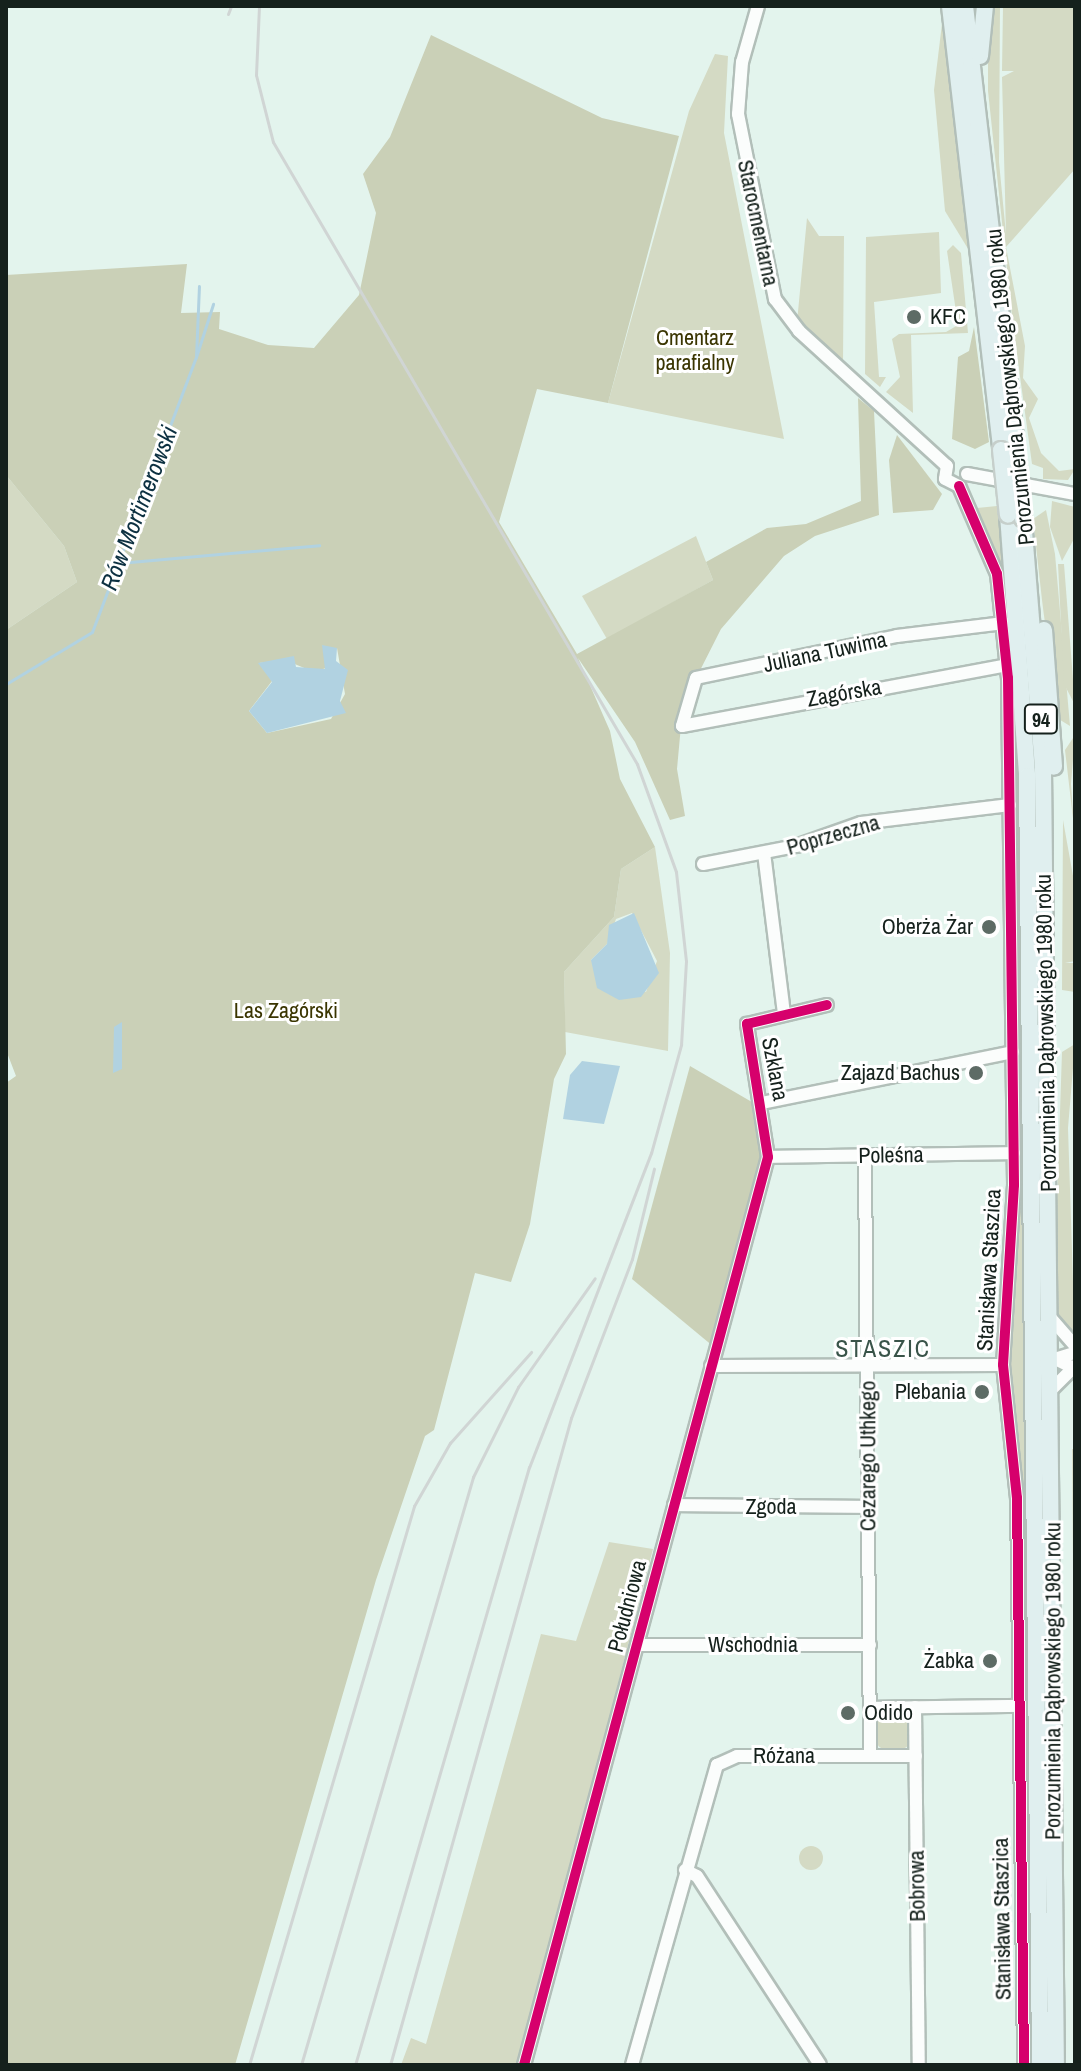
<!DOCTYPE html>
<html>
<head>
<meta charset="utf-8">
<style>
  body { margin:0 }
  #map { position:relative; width:1081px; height:2071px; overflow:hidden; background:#e3f4ed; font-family:"Archivo Narrow",sans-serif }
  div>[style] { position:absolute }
  .green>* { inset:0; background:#d4dac4 }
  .round { border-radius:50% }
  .forest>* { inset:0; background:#cad0b7 }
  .water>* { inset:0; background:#b1d2e1 }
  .stream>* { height:3px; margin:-1.5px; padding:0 1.5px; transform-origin:1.5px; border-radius:1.5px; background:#b1d2e1 }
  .roads { filter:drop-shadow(2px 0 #b2bfb9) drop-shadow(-2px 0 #b2bfb9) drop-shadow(0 2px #b2bfb9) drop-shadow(0 -2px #b2bfb9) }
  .minor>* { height:12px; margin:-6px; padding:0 6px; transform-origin:6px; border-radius:6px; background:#fbfdfc }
  .major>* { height:16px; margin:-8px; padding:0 8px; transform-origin:8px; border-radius:8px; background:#e0efef }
  .rail>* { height:3px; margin:-1.5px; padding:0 1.5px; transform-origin:1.5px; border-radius:1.5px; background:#d0d5d4 }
  .bridges { filter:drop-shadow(2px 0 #c6cfcb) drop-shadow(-2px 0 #c6cfcb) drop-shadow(0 2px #c6cfcb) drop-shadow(0 -2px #c6cfcb) }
  .major-bridge>* { height:16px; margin:-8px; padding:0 8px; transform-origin:8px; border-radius:8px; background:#e0efef }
  .cycleway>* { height:10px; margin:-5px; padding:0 5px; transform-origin:5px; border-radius:5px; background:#d6006c }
  .dots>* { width:22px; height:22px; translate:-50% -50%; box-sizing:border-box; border:4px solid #fff; border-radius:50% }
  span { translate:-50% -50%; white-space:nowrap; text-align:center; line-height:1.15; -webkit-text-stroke:6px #fff; paint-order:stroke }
  .shield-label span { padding:2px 6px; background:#fff; border:2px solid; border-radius:6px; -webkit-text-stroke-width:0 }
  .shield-label { font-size:20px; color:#15211c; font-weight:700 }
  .street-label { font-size:22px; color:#15211c }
  .poi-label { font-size:22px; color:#15211c }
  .left { translate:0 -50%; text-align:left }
  .right { translate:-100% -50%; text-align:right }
  .park-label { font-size:22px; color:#3a3501 }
  .water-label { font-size:24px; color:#0c3041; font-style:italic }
  .neighbourhood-label { font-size:24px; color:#395449; letter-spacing:2px }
  .frame { position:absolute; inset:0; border:8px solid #15211c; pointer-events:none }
</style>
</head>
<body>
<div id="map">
  <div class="green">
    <div style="clip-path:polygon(988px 6px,1000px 6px,999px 162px,1006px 234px,1002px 77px,1014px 71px,1002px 71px,1003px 6px,1075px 6px,1075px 169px,1006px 247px,1025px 346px,1023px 378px,1038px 399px,1029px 418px,1041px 453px,1059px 471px,1075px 469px,1068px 480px,1043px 479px,1043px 468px,1032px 464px,1013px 325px,988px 91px)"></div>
    <div style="clip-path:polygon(944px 7px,973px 257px,945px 211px,934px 90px)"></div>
    <div style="clip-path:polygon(715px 54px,728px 56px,724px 133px,784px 439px,608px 403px,689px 111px)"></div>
    <div style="clip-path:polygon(807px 218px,819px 236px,844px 236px,843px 363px,797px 322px)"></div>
    <div style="clip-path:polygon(939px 232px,941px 293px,874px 302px,879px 377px,886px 377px,880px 387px,865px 374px,866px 237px)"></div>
    <div style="clip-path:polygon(953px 245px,961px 253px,968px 333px,911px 335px,913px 413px,886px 392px,900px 377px,892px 339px,899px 334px,946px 332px,958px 325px,947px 251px)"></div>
    <div style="clip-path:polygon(6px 475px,64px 546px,77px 582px,6px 630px)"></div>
    <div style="clip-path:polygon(972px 501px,977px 508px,997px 506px,1018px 679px,1035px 2065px,1028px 2065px,1021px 1472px,1008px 1356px,1017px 1261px,1009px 627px,1002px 575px)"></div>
    <div style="clip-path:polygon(1052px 501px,1075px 507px,1075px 537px,1062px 561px,1050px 527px)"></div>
    <div style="clip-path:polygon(1046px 510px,1055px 554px,1070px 726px,1057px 718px,1042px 600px,1033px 519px)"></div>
    <div style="clip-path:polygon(696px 536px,713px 580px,607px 639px,582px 596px)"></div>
    <div style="clip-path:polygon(1058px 564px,1064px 564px,1075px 705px,1064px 684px)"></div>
    <div style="clip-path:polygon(1075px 735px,1071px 784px,1074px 827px,1065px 750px)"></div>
    <div style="clip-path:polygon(1063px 820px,1075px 887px,1075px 961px,1065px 963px,1075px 963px,1075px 992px,1062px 990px)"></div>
    <div style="clip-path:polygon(evenodd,655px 847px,670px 953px,668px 1051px,565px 1032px,564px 972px,614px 917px,621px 869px,655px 847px,632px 913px,657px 961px,646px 992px,591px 960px,607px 944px,616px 919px,632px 913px)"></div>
    <div style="clip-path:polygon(1075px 1044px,1068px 1128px,1075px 1343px,1058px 1319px,1057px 1201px,1062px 1052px)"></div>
    <div style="clip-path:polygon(1072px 1449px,1075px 1449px,1075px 1817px)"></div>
    <div style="clip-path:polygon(609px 1542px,653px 1549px,519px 2065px,401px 2065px,411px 2038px,426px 2044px,541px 1634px,576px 1641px)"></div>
    <div class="round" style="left:873px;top:1712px;width:40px;height:40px"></div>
    <div class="round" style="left:799px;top:1846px;width:24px;height:24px"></div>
  </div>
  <div class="forest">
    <div style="clip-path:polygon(evenodd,431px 35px,602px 118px,679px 136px,608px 403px,537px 389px,499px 522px,577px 654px,713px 580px,706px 562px,767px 528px,806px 524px,861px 501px,858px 398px,874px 411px,879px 515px,815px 536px,784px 556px,721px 629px,683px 704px,677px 769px,685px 816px,670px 820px,635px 742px,578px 658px,610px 731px,620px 779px,655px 847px,621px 869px,614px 917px,564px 972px,566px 1054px,554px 1079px,530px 1224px,511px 1282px,475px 1273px,434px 1430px,425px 1436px,376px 1580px,235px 2065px,6px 2065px,6px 1083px,16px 1076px,6px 1050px,6px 630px,77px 582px,64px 546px,6px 475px,6px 275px,187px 264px,181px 313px,220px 312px,219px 329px,268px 345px,314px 348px,359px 295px,376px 213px,363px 174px,390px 137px,431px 35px,337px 648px,345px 694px,331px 719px,267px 733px,249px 711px,272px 681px,259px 663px,285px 660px,314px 672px,326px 668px,337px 648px)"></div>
    <div style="clip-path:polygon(974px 327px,989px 442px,975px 449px,952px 439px,958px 357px,969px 351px)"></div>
    <div style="clip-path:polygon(897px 435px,942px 494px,933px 510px,893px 513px,889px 460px)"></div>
    <div style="clip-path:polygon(690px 1066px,757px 1105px,764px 1156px,714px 1347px,632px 1279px)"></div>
  </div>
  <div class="water">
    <div style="clip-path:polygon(322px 645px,337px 648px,336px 661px,348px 670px,340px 701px,346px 713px,267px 733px,249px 711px,272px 682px,258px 663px,294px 656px,296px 667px,325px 669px)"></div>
    <div style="clip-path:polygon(634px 913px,659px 973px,641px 997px,619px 1000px,597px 988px,591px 960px,607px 944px,609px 925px)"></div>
    <div style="clip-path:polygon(122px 1022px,122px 1069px,113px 1073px,114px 1027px)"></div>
    <div style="clip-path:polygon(582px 1061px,620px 1066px,604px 1124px,563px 1119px,570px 1075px)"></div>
  </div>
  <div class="stream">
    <div style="left:196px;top:357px;width:56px;rotate:-72.2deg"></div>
    <div style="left:119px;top:563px;width:201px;rotate:-5.1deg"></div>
    <div style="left:6px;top:684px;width:100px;rotate:-31.2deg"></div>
    <div style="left:92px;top:632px;width:294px;rotate:-69.3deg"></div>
    <div style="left:196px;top:357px;width:71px;rotate:-87.6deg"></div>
  </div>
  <div class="roads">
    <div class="minor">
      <div style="left:758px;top:6px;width:58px;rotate:105.9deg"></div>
      <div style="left:742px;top:62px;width:52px;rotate:94.4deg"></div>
      <div style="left:738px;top:114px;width:189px;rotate:78.7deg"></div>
      <div style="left:775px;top:299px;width:40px;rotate:53deg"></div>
      <div style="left:799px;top:331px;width:200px;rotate:42.4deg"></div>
      <div style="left:947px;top:466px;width:13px;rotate:99deg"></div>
      <div style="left:945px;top:479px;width:16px;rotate:27deg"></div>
      <div style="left:967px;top:474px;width:110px;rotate:10.5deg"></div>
      <div style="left:959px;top:486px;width:96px;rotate:66.6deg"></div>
      <div style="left:997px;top:574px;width:105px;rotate:84deg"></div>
      <div style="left:1008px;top:678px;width:507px;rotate:89.32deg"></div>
      <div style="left:1014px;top:1185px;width:180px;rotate:93.5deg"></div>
      <div style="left:1003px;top:1365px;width:134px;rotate:84deg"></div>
      <div style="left:1017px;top:1498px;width:567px;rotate:89.29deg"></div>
      <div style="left:1004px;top:623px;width:108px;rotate:173.1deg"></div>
      <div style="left:897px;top:636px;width:205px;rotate:168.2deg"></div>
      <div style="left:696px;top:678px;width:50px;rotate:106.3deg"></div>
      <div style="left:682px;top:726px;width:332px;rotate:-10.6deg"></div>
      <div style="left:764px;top:853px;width:161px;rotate:82.9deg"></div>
      <div style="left:703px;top:864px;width:95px;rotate:-11deg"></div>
      <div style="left:796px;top:846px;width:69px;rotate:-19.5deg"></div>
      <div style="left:861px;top:823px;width:150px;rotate:-6.9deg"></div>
      <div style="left:762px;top:1103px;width:256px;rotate:-11.5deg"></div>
      <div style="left:865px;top:1156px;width:599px;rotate:89.52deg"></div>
      <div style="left:768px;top:1157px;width:246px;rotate:-0.9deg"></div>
      <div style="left:1049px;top:1316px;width:40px;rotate:49deg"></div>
      <div style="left:1043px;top:1353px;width:32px;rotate:26deg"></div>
      <div style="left:1048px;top:1361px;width:28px;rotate:-17deg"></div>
      <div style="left:711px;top:1366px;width:292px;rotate:-0.2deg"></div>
      <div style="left:1051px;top:1390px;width:34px;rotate:-45deg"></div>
      <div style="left:674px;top:1505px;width:195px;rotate:0.6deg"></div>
      <div style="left:637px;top:1645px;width:233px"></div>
      <div style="left:915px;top:1707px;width:358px;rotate:89.4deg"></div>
      <div style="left:870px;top:1708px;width:150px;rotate:-0.8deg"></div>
      <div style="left:685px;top:1870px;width:13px;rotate:27deg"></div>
      <div style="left:697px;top:1876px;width:225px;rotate:56.9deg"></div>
      <div style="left:524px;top:2065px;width:940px;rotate:-74.96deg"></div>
      <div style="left:768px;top:1157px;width:135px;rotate:-99deg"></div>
      <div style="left:747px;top:1024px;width:82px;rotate:-13.4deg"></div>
      <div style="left:632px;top:2065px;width:312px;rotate:-74.2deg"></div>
      <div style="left:717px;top:1765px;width:22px;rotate:-24deg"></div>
      <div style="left:737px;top:1756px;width:179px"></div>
    </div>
    <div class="major">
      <div style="left:950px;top:6px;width:447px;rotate:83.4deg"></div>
      <div style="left:965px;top:6px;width:447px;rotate:83.4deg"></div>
      <div style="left:980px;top:56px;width:50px;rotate:-84.3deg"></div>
      <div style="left:1008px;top:515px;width:262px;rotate:85.8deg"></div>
      <div style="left:1027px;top:776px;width:1289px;rotate:89.42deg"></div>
      <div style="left:1023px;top:519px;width:251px;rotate:85.4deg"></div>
      <div style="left:1043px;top:769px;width:1296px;rotate:89.43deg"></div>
      <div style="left:1044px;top:630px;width:137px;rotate:85.8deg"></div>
    </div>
  </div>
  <div class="rail">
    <div style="left:259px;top:6px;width:69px;rotate:92.5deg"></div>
    <div style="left:256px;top:75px;width:69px;rotate:75.8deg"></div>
    <div style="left:273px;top:142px;width:721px;rotate:59.66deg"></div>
    <div style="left:637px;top:764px;width:115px;rotate:70.1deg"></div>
    <div style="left:676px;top:872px;width:90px;rotate:83.6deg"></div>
    <div style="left:686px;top:961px;width:84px;rotate:93.4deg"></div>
    <div style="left:681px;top:1045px;width:112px;rotate:105.5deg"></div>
    <div style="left:651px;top:1153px;width:337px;rotate:111.2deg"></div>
    <div style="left:529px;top:1467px;width:623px;rotate:106.22deg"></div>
    <div style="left:228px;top:14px;width:9px;rotate:-69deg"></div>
    <div style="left:249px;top:2065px;width:583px;rotate:-73.55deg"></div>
    <div style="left:414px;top:1506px;width:73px;rotate:-60.3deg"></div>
    <div style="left:450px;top:1443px;width:122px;rotate:-48.3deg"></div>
    <div style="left:301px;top:2065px;width:613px;rotate:-73.69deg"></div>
    <div style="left:473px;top:1477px;width:101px;rotate:-63.4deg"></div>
    <div style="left:518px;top:1387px;width:133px;rotate:-54.8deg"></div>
    <div style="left:390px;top:2065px;width:672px;rotate:-74.37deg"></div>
    <div style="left:571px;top:1418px;width:170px;rotate:-69deg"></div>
    <div style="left:632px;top:1259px;width:93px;rotate:-76.3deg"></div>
  </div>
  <div class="bridges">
    <div class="major-bridge">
      <div style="left:1001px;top:450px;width:65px;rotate:83.9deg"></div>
      <div style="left:1016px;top:450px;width:69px;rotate:84.2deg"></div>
    </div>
  </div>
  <div class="cycleway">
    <div style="left:959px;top:486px;width:96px;rotate:66.6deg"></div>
    <div style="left:997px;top:574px;width:105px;rotate:84deg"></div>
    <div style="left:1008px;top:678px;width:507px;rotate:89.32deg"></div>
    <div style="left:1014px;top:1185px;width:180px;rotate:93.5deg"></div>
    <div style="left:1003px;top:1365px;width:134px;rotate:84deg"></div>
    <div style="left:1017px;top:1498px;width:567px;rotate:89.29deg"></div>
    <div style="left:524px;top:2065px;width:940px;rotate:-74.96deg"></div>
    <div style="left:768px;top:1157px;width:135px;rotate:-99deg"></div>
    <div style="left:747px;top:1024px;width:82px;rotate:-13.4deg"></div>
  </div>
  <div class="dots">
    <div style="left:914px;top:317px;background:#5d6b65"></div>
    <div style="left:989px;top:927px;background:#5d6b65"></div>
    <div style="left:976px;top:1073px;background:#5d6b65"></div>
    <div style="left:982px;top:1392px;background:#5d6b65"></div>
    <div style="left:990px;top:1661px;background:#5d6b65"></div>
    <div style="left:848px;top:1713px;background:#5d6b65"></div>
  </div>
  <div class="shield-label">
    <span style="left:1041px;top:719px">94</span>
  </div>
  <div class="street-label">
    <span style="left:758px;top:223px;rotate:78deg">Starocmentarna</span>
    <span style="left:1010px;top:387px;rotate:-96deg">Porozumienia Dąbrowskiego 1980 roku</span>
    <span style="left:825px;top:652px;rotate:-12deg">Juliana Tuwima</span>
    <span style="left:844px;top:693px;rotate:-10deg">Zagórska</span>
    <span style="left:833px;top:835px;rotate:-16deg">Poprzeczna</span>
    <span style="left:1046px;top:1033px;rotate:-91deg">Porozumienia Dąbrowskiego 1980 roku</span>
    <span style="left:775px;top:1069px;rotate:79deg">Szklana</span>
    <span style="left:891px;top:1155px;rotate:-1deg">Poleśna</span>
    <span style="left:989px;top:1270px;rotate:-87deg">Stanisława Staszica</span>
    <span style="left:868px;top:1456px;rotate:-90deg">Cezarego Uthkego</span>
    <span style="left:771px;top:1507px">Zgoda</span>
    <span style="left:627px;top:1606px;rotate:-75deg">Południowa</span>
    <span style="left:753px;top:1645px">Wschodnia</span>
    <span style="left:1053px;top:1681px;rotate:-90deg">Porozumienia Dąbrowskiego 1980 roku</span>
    <span style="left:784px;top:1756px">Różana</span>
    <span style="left:917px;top:1886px;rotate:-91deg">Bobrowa</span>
    <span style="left:1002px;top:1919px;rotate:-91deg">Stanisława Staszica</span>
  </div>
  <div class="poi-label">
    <span class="left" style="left:930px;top:317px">KFC</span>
    <span class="right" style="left:973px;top:927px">Oberża Żar</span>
    <span class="right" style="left:960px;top:1073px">Zajazd Bachus</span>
    <span class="right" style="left:966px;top:1392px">Plebania</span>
    <span class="right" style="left:974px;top:1661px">Żabka</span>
    <span class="left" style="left:864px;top:1713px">Odido</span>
  </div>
  <div class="park-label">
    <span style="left:695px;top:350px">Cmentarz<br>parafialny</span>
    <span style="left:286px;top:1011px">Las Zagórski</span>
  </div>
  <div class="water-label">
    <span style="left:139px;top:508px;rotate:-69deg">Rów Mortimerowski</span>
  </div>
  <div class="neighbourhood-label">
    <span style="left:883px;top:1349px">STASZIC</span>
  </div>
  <div class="frame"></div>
</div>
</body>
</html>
